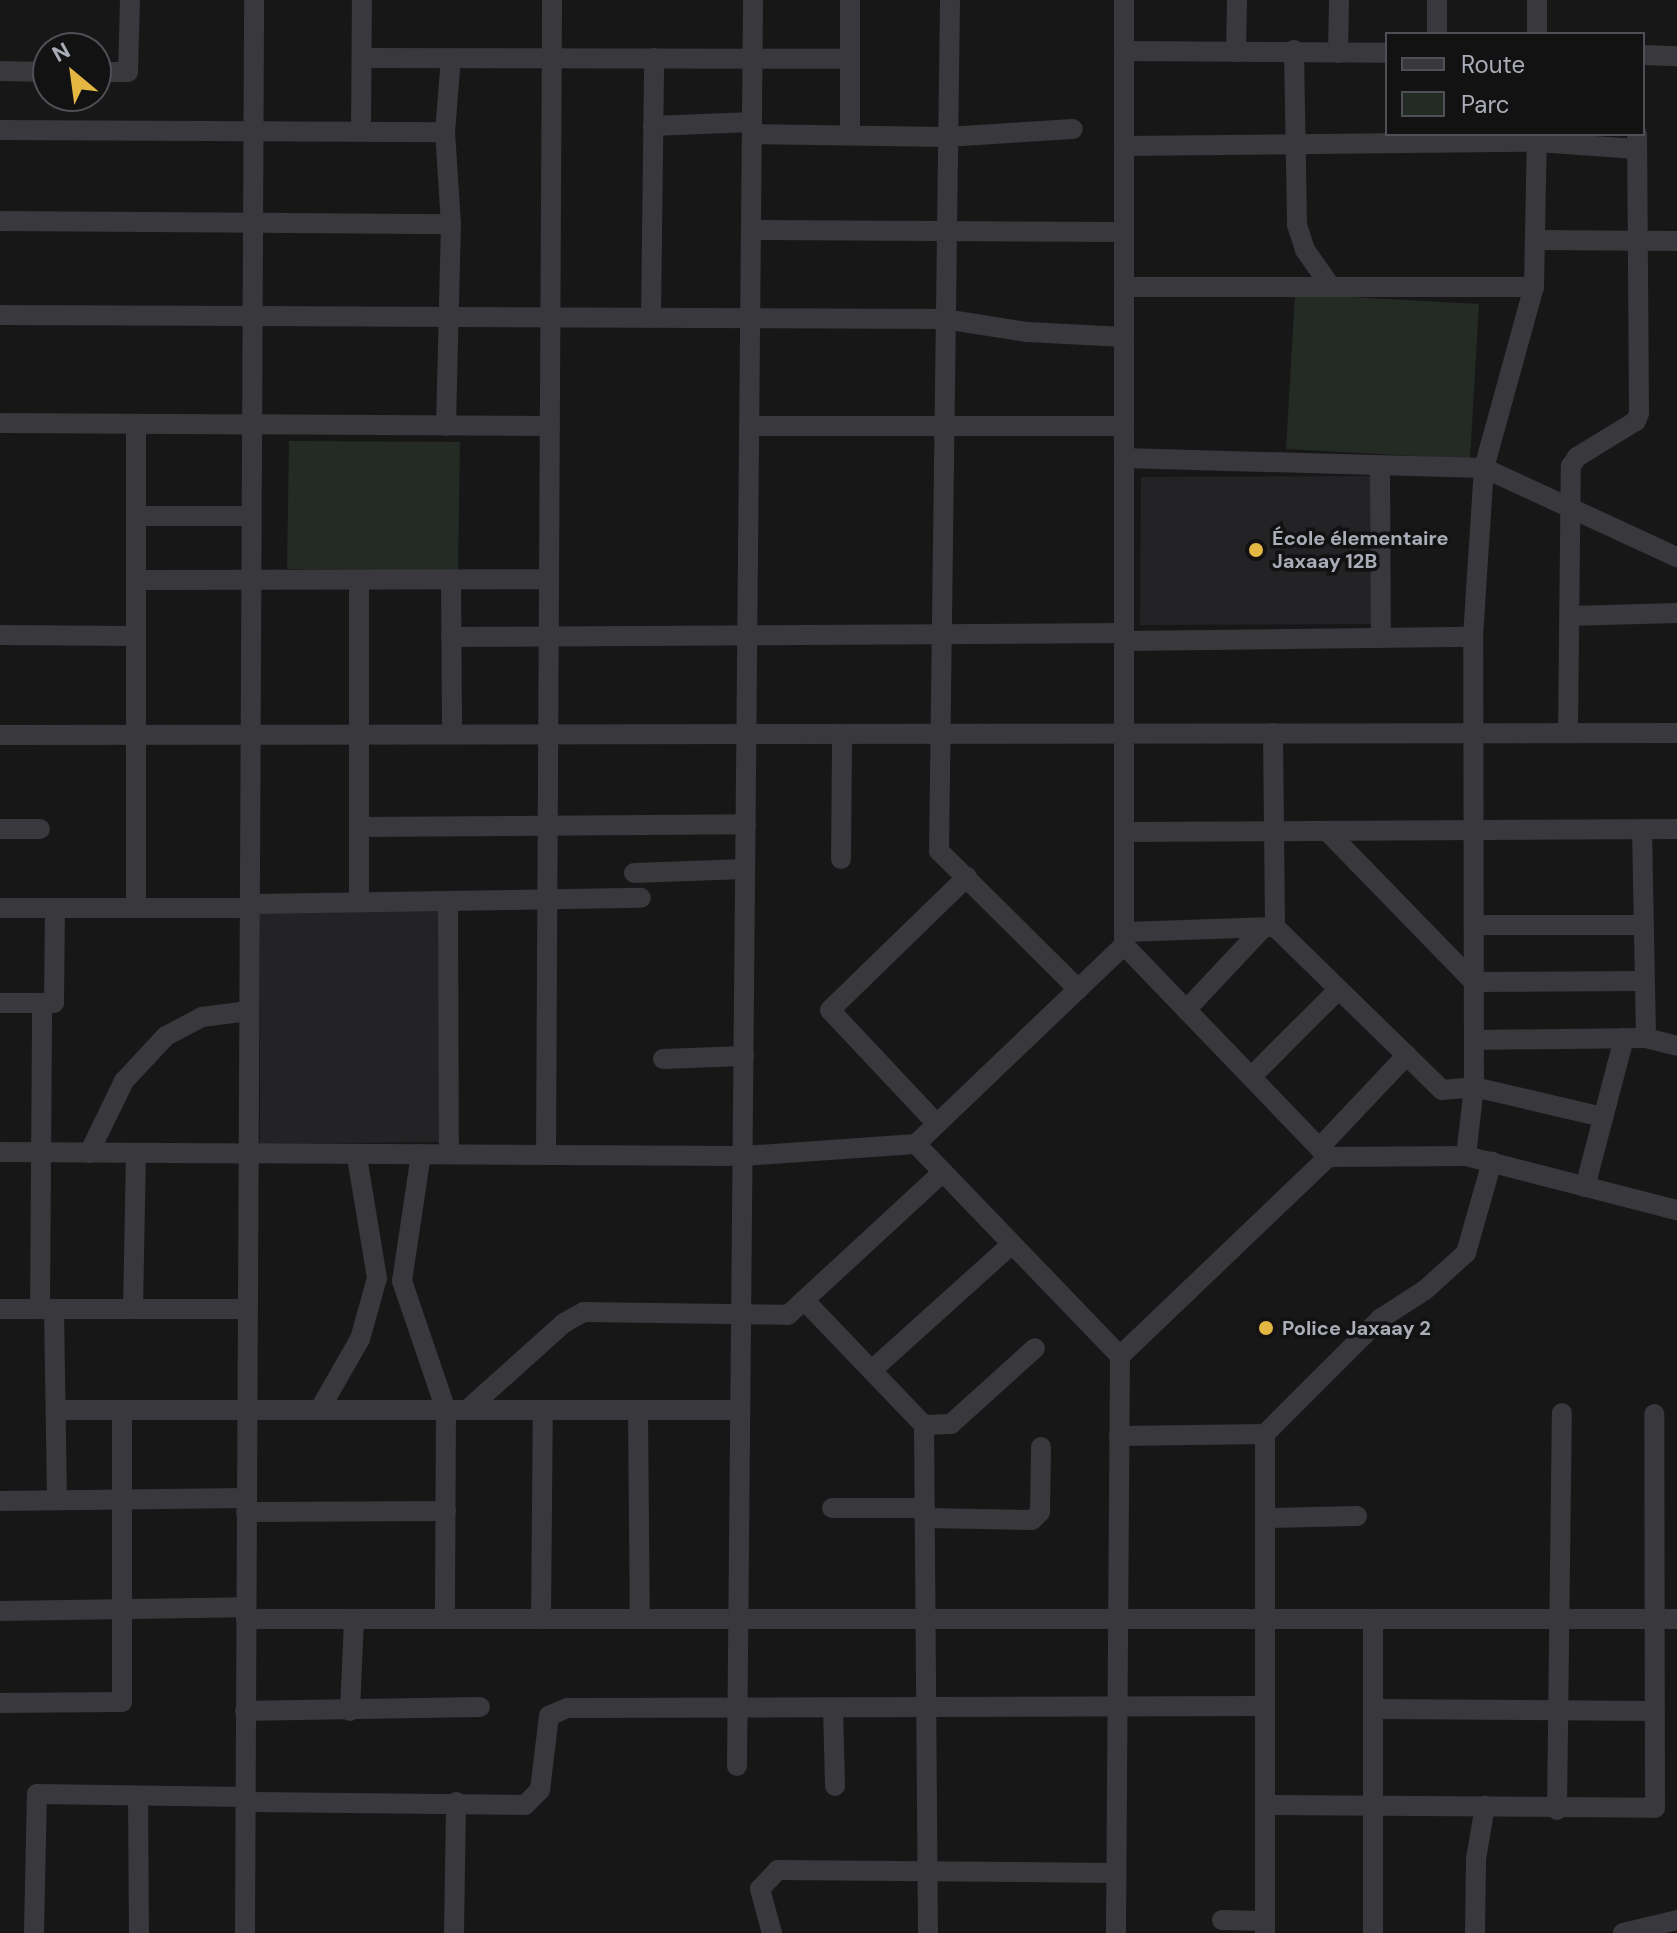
<!DOCTYPE html>
<html>
<head>
<meta charset="utf-8">
<style>
  body { margin:0 }
  #map { position:relative; width:1677px; height:1933px; overflow:hidden; background:#171718; font-family:"DM Sans",sans-serif }
  div>[style] { position:absolute }
  .built>* { inset:0; background:#232325 }
  .green>* { inset:0; background:#232b24 }
  .minor>* { height:20px; margin:-10px; padding:0 10px; transform-origin:10px; border-radius:10px; background:#38383d }
  .dots>* { width:22px; height:22px; translate:-50% -50%; box-sizing:border-box; border:4px solid #121213; border-radius:50% }
  span { translate:-50% -50%; white-space:nowrap; text-align:center; line-height:1.15; -webkit-text-stroke:7px #121213; paint-order:stroke }
  .poi-label { font-size:20px; color:#aaadb7; font-weight:700 }
  .left { translate:0 -50%; text-align:left }
  .legend { position:absolute; left:1385px; top:32px; width:260px; height:104px; box-sizing:border-box; background:#121213; border:2px solid #4f5055; margin:0; padding:10px 14px; list-style:none; font-size:24px; color:#aaadb7 }
  .legend li { display:flex; align-items:center; gap:16px; height:40px }
  .legend b { width:40px; border:2px solid #4f5055 }
  .north { position:absolute; left:32px; top:32px; width:80px; height:80px; box-sizing:border-box; background:#121213; border:2px solid #4f5055; border-radius:50%; rotate:331deg; font-size:22px; font-weight:700; line-height:32px; text-align:center; color:#aaadb7 }
  .north::after { content:''; display:block; margin:auto; width:28px; height:36px; background:#e4b642; clip-path:polygon(50% 0,100% 100%,50% 72%,0 100%) }
</style>
</head>
<body>
<div id="map">
  <div class="built">
    <div style="clip-path:polygon(1372px 476px,1371px 624px,1140px 625px,1141px 477px)"></div>
    <div style="clip-path:polygon(442px 909px,443px 1142px,260px 1144px,260px 910px)"></div>
  </div>
  <div class="green">
    <div style="clip-path:polygon(1295px 294px,1479px 304px,1470px 459px,1286px 449px)"></div>
    <div style="clip-path:polygon(289px 441px,460px 442px,458px 571px,287px 569px)"></div>
  </div>
  <div class="minor">
    <div style="left:850px;top:0;width:133px;rotate:90deg"></div>
    <div style="left:950px;top:0;width:851px;rotate:90.74deg"></div>
    <div style="left:939px;top:851px;width:196px;rotate:44.8deg"></div>
    <div style="left:1124px;top:0;width:945px;rotate:90deg"></div>
    <div style="left:1124px;top:945px;width:294px;rotate:46.1deg"></div>
    <div style="left:1437px;top:0;width:34px;rotate:90deg"></div>
    <div style="left:1537px;top:34px;width:34px;rotate:-90deg"></div>
    <div style="left:1294px;top:50px;width:175px;rotate:89deg"></div>
    <div style="left:1297px;top:225px;width:26px;rotate:72deg"></div>
    <div style="left:1305px;top:250px;width:42px;rotate:54.8deg"></div>
    <div style="left:1124px;top:51px;width:263px;rotate:0.4deg"></div>
    <div style="left:1236px;top:52px;width:52px;rotate:-88.9deg"></div>
    <div style="left:1338px;top:53px;width:53px;rotate:-88.9deg"></div>
    <div style="left:1643px;top:55px;width:34px;rotate:2deg"></div>
    <div style="left:362px;top:58px;width:487px;rotate:0.1deg"></div>
    <div style="left:0;top:71px;width:48px;rotate:1.2deg"></div>
    <div style="left:96px;top:72px;width:32px"></div>
    <div style="left:128px;top:72px;width:72px;rotate:-88.4deg"></div>
    <div style="left:653px;top:126px;width:99px;rotate:-2.3deg"></div>
    <div style="left:0;top:130px;width:445px;rotate:0.3deg"></div>
    <div style="left:361px;top:131px;width:131px;rotate:-89.6deg"></div>
    <div style="left:752px;top:134px;width:194px;rotate:0.9deg"></div>
    <div style="left:946px;top:137px;width:127px;rotate:-3.6deg"></div>
    <div style="left:1124px;top:146px;width:413px;rotate:-0.6deg"></div>
    <div style="left:1537px;top:142px;width:100px;rotate:4deg"></div>
    <div style="left:0;top:221px;width:451px;rotate:0.4deg"></div>
    <div style="left:751px;top:230px;width:373px;rotate:0.3deg"></div>
    <div style="left:1535px;top:240px;width:142px;rotate:0.4deg"></div>
    <div style="left:1124px;top:287px;width:410px"></div>
    <div style="left:0;top:315px;width:944px;rotate:0.24deg"></div>
    <div style="left:944px;top:319px;width:84px;rotate:8.9deg"></div>
    <div style="left:1027px;top:332px;width:97px;rotate:3deg"></div>
    <div style="left:651px;top:318px;width:260px;rotate:-89.3deg"></div>
    <div style="left:0;top:423px;width:550px;rotate:0.31deg"></div>
    <div style="left:446px;top:426px;width:202px;rotate:-88.6deg"></div>
    <div style="left:451px;top:224px;width:92px;rotate:-93.7deg"></div>
    <div style="left:445px;top:132px;width:74px;rotate:-85.4deg"></div>
    <div style="left:749px;top:426px;width:375px"></div>
    <div style="left:1124px;top:458px;width:360px;rotate:1.6deg"></div>
    <div style="left:1484px;top:468px;width:213px;rotate:24.8deg"></div>
    <div style="left:1380px;top:466px;width:172px;rotate:89.7deg"></div>
    <div style="left:136px;top:516px;width:115px"></div>
    <div style="left:136px;top:580px;width:413px;rotate:-0.1deg"></div>
    <div style="left:451px;top:580px;width:154px;rotate:89.6deg"></div>
    <div style="left:1569px;top:616px;width:108px;rotate:-1.6deg"></div>
    <div style="left:0;top:635px;width:136px;rotate:0.4deg"></div>
    <div style="left:451px;top:637px;width:673px;rotate:-0.34deg"></div>
    <div style="left:1124px;top:641px;width:349px;rotate:-0.7deg"></div>
    <div style="left:1273px;top:733px;width:194px;rotate:89.4deg"></div>
    <div style="left:1275px;top:927px;width:233px;rotate:44.3deg"></div>
    <div style="left:1442px;top:1090px;width:32px;rotate:-5deg"></div>
    <div style="left:1474px;top:1087px;width:132px;rotate:13.1deg"></div>
    <div style="left:1568px;top:733px;width:267px;rotate:-89.4deg"></div>
    <div style="left:1571px;top:466px;width:11px;rotate:-56deg"></div>
    <div style="left:1577px;top:457px;width:69px;rotate:-31.4deg"></div>
    <div style="left:1636px;top:421px;width:9px;rotate:-69deg"></div>
    <div style="left:1639px;top:413px;width:279px;rotate:-90.4deg"></div>
    <div style="left:0;top:735px;width:1677px;rotate:-0.07deg"></div>
    <div style="left:359px;top:827px;width:387px;rotate:-0.4deg"></div>
    <div style="left:0;top:829px;width:40px"></div>
    <div style="left:1642px;top:829px;width:209px;rotate:88.9deg"></div>
    <div style="left:1327px;top:831px;width:211px;rotate:45.8deg"></div>
    <div style="left:1474px;top:982px;width:170px;rotate:-0.3deg"></div>
    <div style="left:1124px;top:832px;width:553px;rotate:-0.31deg"></div>
    <div style="left:841px;top:859px;width:125px;rotate:-89.5deg"></div>
    <div style="left:634px;top:873px;width:111px;rotate:-2.1deg"></div>
    <div style="left:448px;top:901px;width:253px;rotate:89.8deg"></div>
    <div style="left:359px;top:902px;width:322px;rotate:-90deg"></div>
    <div style="left:249px;top:904px;width:392px;rotate:-0.9deg"></div>
    <div style="left:0;top:908px;width:249px"></div>
    <div style="left:136px;top:908px;width:483px;rotate:-90deg"></div>
    <div style="left:1474px;top:925px;width:169px"></div>
    <div style="left:1124px;top:932px;width:151px;rotate:-1.9deg"></div>
    <div style="left:0;top:1003px;width:54px"></div>
    <div style="left:54px;top:1003px;width:95px;rotate:-89.4deg"></div>
    <div style="left:1186px;top:1010px;width:112px;rotate:-46.8deg"></div>
    <div style="left:1474px;top:1040px;width:172px;rotate:-0.7deg"></div>
    <div style="left:1646px;top:1038px;width:32px;rotate:14deg"></div>
    <div style="left:663px;top:1059px;width:81px;rotate:-2.1deg"></div>
    <div style="left:1251px;top:1077px;width:124px;rotate:-45deg"></div>
    <div style="left:937px;top:1124px;width:156px;rotate:-133.2deg"></div>
    <div style="left:830px;top:1010px;width:191px;rotate:-44.2deg"></div>
    <div style="left:916px;top:1144px;width:294px;rotate:46.1deg"></div>
    <div style="left:1120px;top:1356px;width:577px;rotate:90.4deg"></div>
    <div style="left:1319px;top:1148px;width:128px;rotate:-46.6deg"></div>
    <div style="left:0;top:1152px;width:743px;rotate:0.31deg"></div>
    <div style="left:743px;top:1156px;width:173px;rotate:-4deg"></div>
    <div style="left:916px;top:1144px;width:288px;rotate:-43.7deg"></div>
    <div style="left:89px;top:1153px;width:80px;rotate:-64.1deg"></div>
    <div style="left:124px;top:1081px;width:62px;rotate:-47deg"></div>
    <div style="left:166px;top:1036px;width:41px;rotate:-27.8deg"></div>
    <div style="left:202px;top:1017px;width:47px;rotate:-7.3deg"></div>
    <div style="left:421px;top:1154px;width:128px;rotate:98.5deg"></div>
    <div style="left:402px;top:1281px;width:136px;rotate:71.2deg"></div>
    <div style="left:446px;top:1410px;width:209px;rotate:90.3deg"></div>
    <div style="left:546px;top:1155px;width:1155px;rotate:-89.7deg"></div>
    <div style="left:1466px;top:1156px;width:69px;rotate:-83.4deg"></div>
    <div style="left:1474px;top:1087px;width:450px;rotate:-90.1deg"></div>
    <div style="left:1473px;top:637px;width:169px;rotate:-86.3deg"></div>
    <div style="left:1484px;top:468px;width:188px;rotate:-74.6deg"></div>
    <div style="left:1534px;top:287px;width:153px;rotate:-88.9deg"></div>
    <div style="left:1585px;top:1187px;width:154px;rotate:-75.3deg"></div>
    <div style="left:804px;top:1300px;width:173px;rotate:46.2deg"></div>
    <div style="left:924px;top:1425px;width:508px;rotate:89.55deg"></div>
    <div style="left:0;top:1309px;width:247px"></div>
    <div style="left:40px;top:1309px;width:306px;rotate:-89.6deg"></div>
    <div style="left:54px;top:1309px;width:191px;rotate:89.1deg"></div>
    <div style="left:133px;top:1309px;width:156px;rotate:-88.9deg"></div>
    <div style="left:1120px;top:1356px;width:288px;rotate:-43.7deg"></div>
    <div style="left:1328px;top:1157px;width:138px;rotate:-0.4deg"></div>
    <div style="left:1466px;top:1156px;width:218px;rotate:14.4deg"></div>
    <div style="left:872px;top:1370px;width:188px;rotate:-42deg"></div>
    <div style="left:321px;top:1407px;width:78px;rotate:-60.2deg"></div>
    <div style="left:360px;top:1339px;width:63px;rotate:-74.4deg"></div>
    <div style="left:377px;top:1278px;width:123px;rotate:-99.4deg"></div>
    <div style="left:56px;top:1410px;width:684px"></div>
    <div style="left:467px;top:1410px;width:130px;rotate:-41.9deg"></div>
    <div style="left:564px;top:1323px;width:23px;rotate:-29deg"></div>
    <div style="left:584px;top:1312px;width:204px;rotate:0.8deg"></div>
    <div style="left:788px;top:1315px;width:211px;rotate:-42.7deg"></div>
    <div style="left:638px;top:1410px;width:209px;rotate:89.5deg"></div>
    <div style="left:924px;top:1425px;width:27px;rotate:-2deg"></div>
    <div style="left:951px;top:1424px;width:113px;rotate:-42.1deg"></div>
    <div style="left:1119px;top:1436px;width:146px;rotate:-0.8deg"></div>
    <div style="left:1265px;top:1434px;width:163px;rotate:-45deg"></div>
    <div style="left:1380px;top:1319px;width:54px;rotate:-32.8deg"></div>
    <div style="left:1425px;top:1290px;width:55px;rotate:-42.1deg"></div>
    <div style="left:1466px;top:1253px;width:95px;rotate:-74.1deg"></div>
    <div style="left:0;top:1501px;width:246px;rotate:-0.7deg"></div>
    <div style="left:832px;top:1508px;width:93px"></div>
    <div style="left:246px;top:1512px;width:200px;rotate:-0.3deg"></div>
    <div style="left:925px;top:1518px;width:107px;rotate:1.1deg"></div>
    <div style="left:1032px;top:1520px;width:11px;rotate:-45deg"></div>
    <div style="left:1040px;top:1512px;width:65px;rotate:-89.1deg"></div>
    <div style="left:1265px;top:1518px;width:92px;rotate:-1.2deg"></div>
    <div style="left:0;top:1611px;width:246px;rotate:-0.9deg"></div>
    <div style="left:246px;top:1619px;width:1431px"></div>
    <div style="left:541px;top:1619px;width:209px;rotate:-89.5deg"></div>
    <div style="left:0;top:1703px;width:122px;rotate:-0.5deg"></div>
    <div style="left:122px;top:1702px;width:292px;rotate:-90deg"></div>
    <div style="left:833px;top:1708px;width:78px;rotate:88.5deg"></div>
    <div style="left:1373px;top:1709px;width:279px;rotate:0.4deg"></div>
    <div style="left:245px;top:1711px;width:235px;rotate:-1deg"></div>
    <div style="left:350px;top:1711px;width:92px;rotate:-87.5deg"></div>
    <div style="left:737px;top:1766px;width:1766px;rotate:-89.48deg"></div>
    <div style="left:138px;top:1796px;width:137px;rotate:89.6deg"></div>
    <div style="left:245px;top:1802px;width:280px;rotate:0.6deg"></div>
    <div style="left:525px;top:1805px;width:21px;rotate:-45deg"></div>
    <div style="left:540px;top:1790px;width:75px;rotate:-83.1deg"></div>
    <div style="left:549px;top:1716px;width:20px;rotate:-24deg"></div>
    <div style="left:567px;top:1708px;width:698px;rotate:-0.16deg"></div>
    <div style="left:1265px;top:1805px;width:390px;rotate:0.4deg"></div>
    <div style="left:1655px;top:1808px;width:394px;rotate:-90.1deg"></div>
    <div style="left:1557px;top:1810px;width:397px;rotate:-89.3deg"></div>
    <div style="left:1222px;top:1920px;width:43px;rotate:1.3deg"></div>
    <div style="left:34px;top:1933px;width:139px;rotate:-88.8deg"></div>
    <div style="left:37px;top:1794px;width:208px;rotate:0.8deg"></div>
    <div style="left:245px;top:1933px;width:1933px;rotate:-89.73deg"></div>
    <div style="left:454px;top:1933px;width:131px;rotate:-89.1deg"></div>
    <div style="left:772px;top:1933px;width:46px;rotate:-105.3deg"></div>
    <div style="left:760px;top:1889px;width:26px;rotate:-47deg"></div>
    <div style="left:778px;top:1870px;width:338px;rotate:0.5deg"></div>
    <div style="left:1265px;top:1933px;width:499px;rotate:-90deg"></div>
    <div style="left:1373px;top:1933px;width:314px;rotate:-90deg"></div>
    <div style="left:1475px;top:1933px;width:74px;rotate:-89.2deg"></div>
    <div style="left:1476px;top:1859px;width:54px;rotate:-80.4deg"></div>
    <div style="left:1623px;top:1933px;width:56px;rotate:-13.5deg"></div>
  </div>
  <div class="dots">
    <div style="left:1256px;top:550px;background:#e4b642"></div>
    <div style="left:1266px;top:1328px;background:#e4b642"></div>
  </div>
  <div class="poi-label">
    <span class="left" style="left:1272px;top:550px">École élementaire<br>Jaxaay 12B</span>
    <span class="left" style="left:1282px;top:1328px">Police Jaxaay 2</span>
  </div>
  <ul class="legend">
  <li><b style="height:10px;background:#38383d"></b>Route</li>
  <li><b style="height:22px;background:#232b24"></b>Parc</li>
  </ul>
  <div class="north">N</div>
</div>
</body>
</html>
